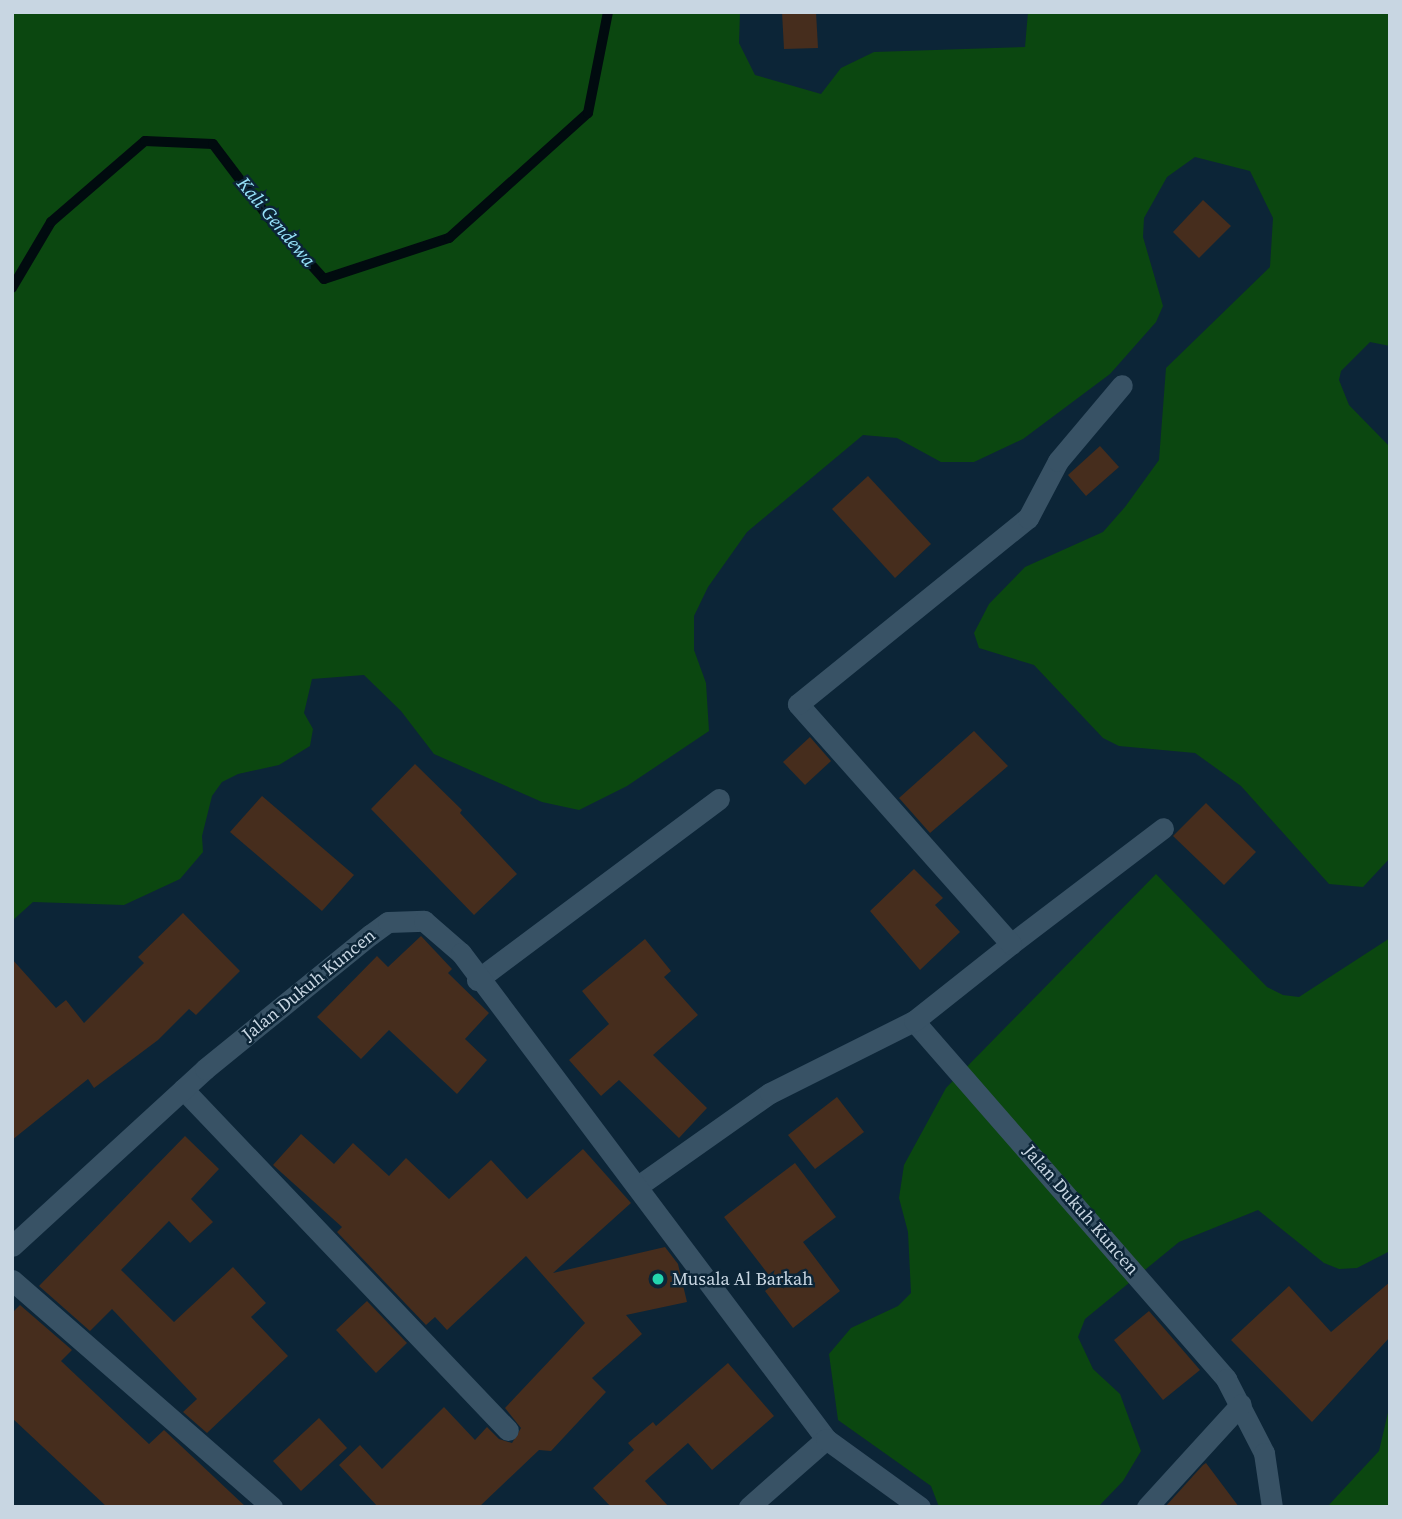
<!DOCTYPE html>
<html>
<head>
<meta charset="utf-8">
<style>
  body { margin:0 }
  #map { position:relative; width:1402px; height:1519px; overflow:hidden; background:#0c2537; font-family:"Source Serif 4",serif }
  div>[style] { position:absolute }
  .green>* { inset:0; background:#0b4710 }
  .stream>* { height:10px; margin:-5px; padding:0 5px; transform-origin:5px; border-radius:5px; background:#010b0f }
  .building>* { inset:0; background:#462d1d }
  .minor>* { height:21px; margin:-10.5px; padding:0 10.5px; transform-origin:10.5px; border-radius:10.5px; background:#385265 }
  .dots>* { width:19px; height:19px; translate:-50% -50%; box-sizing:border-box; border:4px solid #0c2537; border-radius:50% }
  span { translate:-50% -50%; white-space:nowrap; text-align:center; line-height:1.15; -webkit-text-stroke:5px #0c2537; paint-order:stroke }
  .street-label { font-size:18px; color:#c8d6e2 }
  .poi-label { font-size:18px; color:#c8d6e2 }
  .left { translate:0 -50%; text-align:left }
  .water-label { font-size:19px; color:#96e2f9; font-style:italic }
  .frame { position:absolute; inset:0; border:14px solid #c8d6e2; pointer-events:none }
</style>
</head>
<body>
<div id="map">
  <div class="green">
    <div style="clip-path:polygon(12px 12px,740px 12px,739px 43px,755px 75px,821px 94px,841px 68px,874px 52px,1025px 47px,1028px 12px,1390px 12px,1390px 346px,1370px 342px,1341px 371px,1339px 380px,1349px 405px,1390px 447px,1390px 858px,1363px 887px,1329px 884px,1241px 786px,1195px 753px,1119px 746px,1103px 738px,1034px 665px,979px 648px,974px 633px,989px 604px,1025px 567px,1103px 532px,1125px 507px,1159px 460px,1166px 368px,1270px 267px,1273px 218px,1250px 171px,1195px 157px,1167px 177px,1144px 218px,1143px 237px,1163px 306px,1156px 322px,1110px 374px,1023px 439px,974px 462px,941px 462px,897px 438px,863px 435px,747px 532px,708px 587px,694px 616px,694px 650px,706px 683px,709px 731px,627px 786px,579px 810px,542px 802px,434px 754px,401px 711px,364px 675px,312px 679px,304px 713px,313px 729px,310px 746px,279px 765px,238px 774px,222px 782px,212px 796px,202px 836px,203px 852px,180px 879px,124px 905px,33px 902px,12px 921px)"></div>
    <div style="clip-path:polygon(1156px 874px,1267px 987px,1283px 995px,1299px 997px,1390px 938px,1390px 1251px,1357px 1268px,1339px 1269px,1324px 1263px,1258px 1210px,1179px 1242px,1085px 1319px,1078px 1337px,1093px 1369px,1120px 1394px,1141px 1451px,1123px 1481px,1098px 1507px,939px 1507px,931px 1486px,838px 1420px,829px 1354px,851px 1328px,898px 1306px,911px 1293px,908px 1232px,899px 1198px,904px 1165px,946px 1088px)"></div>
    <div style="clip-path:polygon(1390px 1404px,1390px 1507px,1327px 1507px,1379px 1451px)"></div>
  </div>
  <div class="stream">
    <div style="left:12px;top:288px;width:77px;rotate:-59.4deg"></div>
    <div style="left:51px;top:222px;width:124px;rotate:-40.8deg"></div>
    <div style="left:145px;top:141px;width:68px;rotate:2.5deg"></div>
    <div style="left:213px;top:144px;width:93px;rotate:52.9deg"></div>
    <div style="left:269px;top:218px;width:82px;rotate:48deg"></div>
    <div style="left:324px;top:279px;width:132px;rotate:-18.2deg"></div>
    <div style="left:449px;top:238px;width:187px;rotate:-42deg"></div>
    <div style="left:588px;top:113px;width:103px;rotate:-78.8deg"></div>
  </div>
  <div class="building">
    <div style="clip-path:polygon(782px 12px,816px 12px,818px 48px,784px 49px)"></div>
    <div style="clip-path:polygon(1203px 200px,1231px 226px,1199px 258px,1173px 232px)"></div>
    <div style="clip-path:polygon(1100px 446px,1119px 467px,1086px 496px,1068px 475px)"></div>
    <div style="clip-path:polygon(868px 476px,931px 544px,895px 578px,832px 509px)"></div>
    <div style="clip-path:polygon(974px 731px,1008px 766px,930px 833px,899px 798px)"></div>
    <div style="clip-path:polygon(810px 737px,831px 761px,805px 785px,783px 762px)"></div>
    <div style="clip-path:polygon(415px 764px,462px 810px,460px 813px,517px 874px,474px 915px,371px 809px)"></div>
    <div style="clip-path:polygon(262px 796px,354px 875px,322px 911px,230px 832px)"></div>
    <div style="clip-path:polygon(1206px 803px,1256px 852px,1224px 885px,1173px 836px)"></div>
    <div style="clip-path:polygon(914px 869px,943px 898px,935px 905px,960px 932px,920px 970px,870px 911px)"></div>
    <div style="clip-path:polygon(183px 913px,240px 971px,196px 1015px,189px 1009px,158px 1040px,94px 1088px,88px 1079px,12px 1140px,12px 959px,56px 1008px,66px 1000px,84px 1023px,144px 963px,138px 957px)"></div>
    <div style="clip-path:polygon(421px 936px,452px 969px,448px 973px,489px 1013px,465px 1039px,487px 1060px,457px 1094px,389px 1030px,361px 1059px,317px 1017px,377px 956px,388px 967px)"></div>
    <div style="clip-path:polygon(645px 939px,671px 971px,664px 977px,698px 1015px,653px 1055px,707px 1108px,679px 1138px,619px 1080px,601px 1096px,569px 1060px,609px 1024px,582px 991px)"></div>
    <div style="clip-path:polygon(837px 1097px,864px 1132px,815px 1169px,788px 1135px)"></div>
    <div style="clip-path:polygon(301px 1134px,334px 1164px,353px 1143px,389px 1176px,406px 1158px,449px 1199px,491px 1160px,527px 1199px,583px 1149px,631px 1203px,553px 1273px,665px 1247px,678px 1264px,687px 1302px,626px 1315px,642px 1334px,592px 1378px,606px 1392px,551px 1451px,539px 1450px,479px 1507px,378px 1507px,339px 1465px,360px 1445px,382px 1469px,444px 1407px,475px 1440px,487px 1427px,499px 1439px,512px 1443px,521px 1428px,505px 1408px,585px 1323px,526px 1256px,447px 1330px,435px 1317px,426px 1325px,337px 1232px,342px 1227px,273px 1165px)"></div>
    <div style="clip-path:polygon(185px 1136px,219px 1169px,191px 1199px,213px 1222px,190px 1243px,169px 1221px,121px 1270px,174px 1322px,233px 1267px,266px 1303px,251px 1317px,288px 1356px,207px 1433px,183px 1412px,197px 1399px,112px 1309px,90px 1331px,39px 1286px)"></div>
    <div style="clip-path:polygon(795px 1163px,836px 1217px,803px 1242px,840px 1291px,793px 1328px,765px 1291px,775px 1283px,724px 1217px)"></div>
    <div style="clip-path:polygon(1390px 1282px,1390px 1337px,1312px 1422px,1231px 1340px,1289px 1286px,1331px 1332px)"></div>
    <div style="clip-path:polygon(367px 1301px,407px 1343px,376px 1373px,336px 1330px)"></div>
    <div style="clip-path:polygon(20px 1305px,72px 1350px,61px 1361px,149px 1444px,164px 1430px,246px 1507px,107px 1507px,12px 1418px,12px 1313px)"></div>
    <div style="clip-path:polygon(1149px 1311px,1200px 1370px,1163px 1400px,1114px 1340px)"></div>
    <div style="clip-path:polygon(728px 1363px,774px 1416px,712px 1470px,688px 1443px,645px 1481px,669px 1507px,611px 1507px,593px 1488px,634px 1450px,628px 1443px,653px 1422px,656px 1426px)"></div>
    <div style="clip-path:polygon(319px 1418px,347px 1448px,301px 1491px,273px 1461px)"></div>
    <div style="clip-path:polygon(1206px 1463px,1239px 1507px,1165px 1507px,1203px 1465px)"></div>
  </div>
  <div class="minor">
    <div style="left:1011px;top:944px;width:191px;rotate:-37.3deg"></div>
    <div style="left:477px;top:980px;width:302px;rotate:-36.8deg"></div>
    <div style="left:914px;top:1021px;width:475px;rotate:48.9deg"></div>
    <div style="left:1226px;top:1379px;width:83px;rotate:62.8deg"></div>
    <div style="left:1264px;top:1453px;width:55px;rotate:81.6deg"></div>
    <div style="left:183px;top:1089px;width:471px;rotate:46.4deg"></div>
    <div style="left:638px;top:1186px;width:161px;rotate:-35.2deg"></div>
    <div style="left:770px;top:1093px;width:161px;rotate:-26.6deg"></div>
    <div style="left:914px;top:1021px;width:124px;rotate:-38.4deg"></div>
    <div style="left:1011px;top:944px;width:321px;rotate:-131.6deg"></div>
    <div style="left:798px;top:704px;width:296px;rotate:-39deg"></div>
    <div style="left:1028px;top:518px;width:64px;rotate:-62.2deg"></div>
    <div style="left:1058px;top:461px;width:99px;rotate:-49.9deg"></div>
    <div style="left:12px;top:1246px;width:262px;rotate:-42.5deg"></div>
    <div style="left:205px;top:1069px;width:213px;rotate:-39.1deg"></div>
    <div style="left:370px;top:935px;width:22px;rotate:-36deg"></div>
    <div style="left:388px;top:922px;width:36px;rotate:-2deg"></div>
    <div style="left:424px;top:921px;width:49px;rotate:40.9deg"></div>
    <div style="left:461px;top:953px;width:608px;rotate:53.09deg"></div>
    <div style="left:826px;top:1439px;width:103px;rotate:138.6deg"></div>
    <div style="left:12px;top:1280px;width:345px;rotate:41.1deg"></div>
    <div style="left:826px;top:1439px;width:116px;rotate:35.9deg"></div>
    <div style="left:1147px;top:1507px;width:139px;rotate:-47.6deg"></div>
  </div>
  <div class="dots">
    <div style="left:658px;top:1279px;background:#24d5ae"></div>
  </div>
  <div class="street-label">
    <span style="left:309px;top:985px;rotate:-39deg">Jalan Dukuh Kuncen</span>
    <span style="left:1081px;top:1210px;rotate:49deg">Jalan Dukuh Kuncen</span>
  </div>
  <div class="poi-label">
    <span class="left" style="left:672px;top:1279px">Musala Al Barkah</span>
  </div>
  <div class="water-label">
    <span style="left:276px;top:222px;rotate:50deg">Kali Gendewa</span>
  </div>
  <div class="frame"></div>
</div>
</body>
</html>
